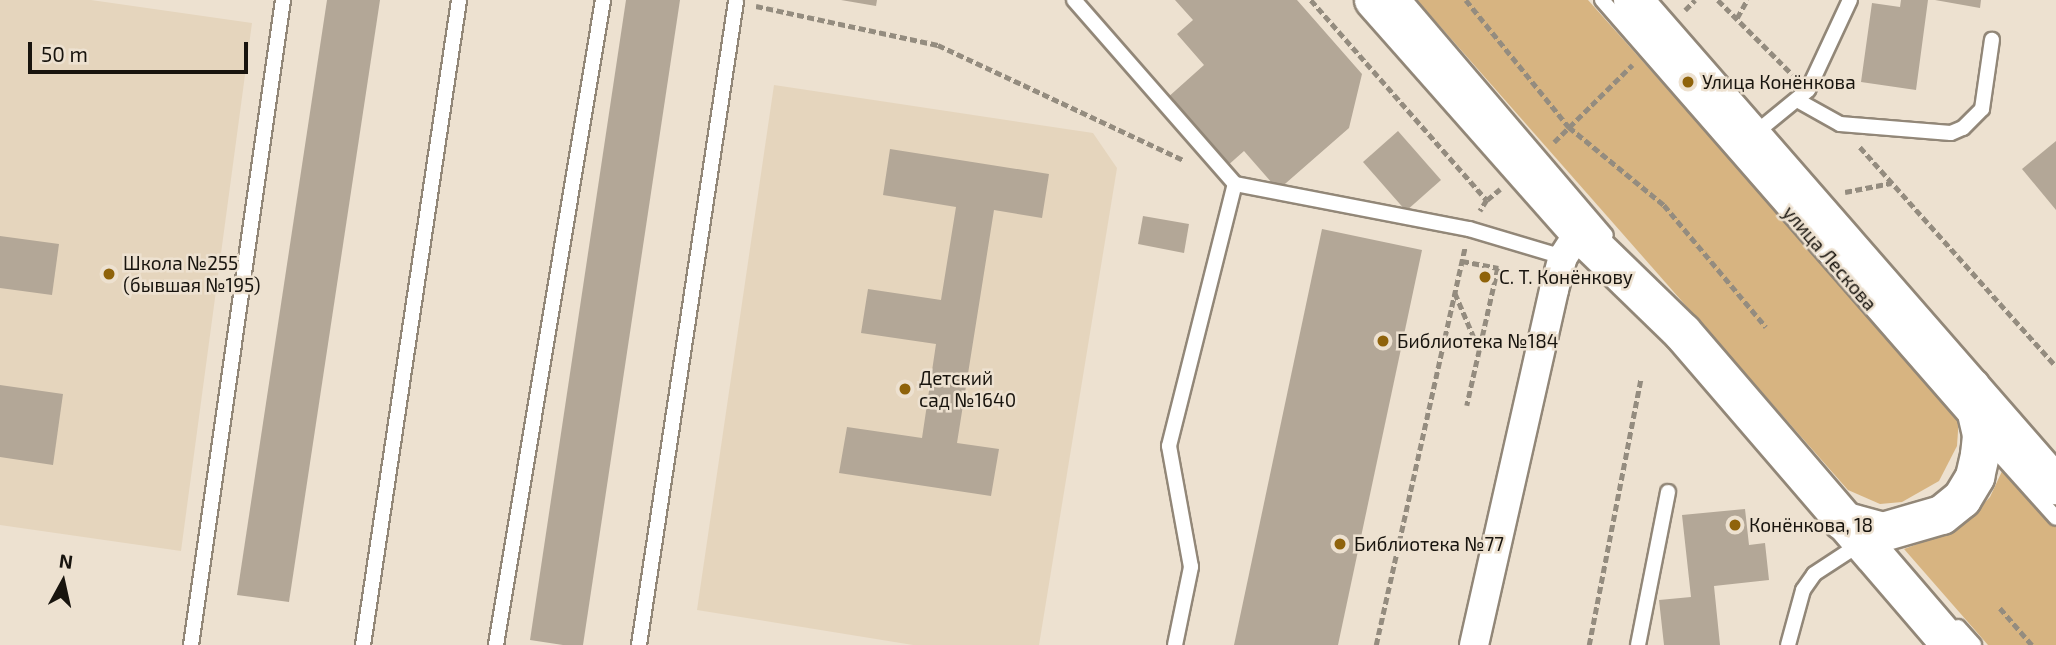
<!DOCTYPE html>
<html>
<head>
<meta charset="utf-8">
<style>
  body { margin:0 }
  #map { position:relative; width:2056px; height:645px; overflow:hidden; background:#ede1d0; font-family:"Exo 2",sans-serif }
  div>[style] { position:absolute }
  .built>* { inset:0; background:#e5d5bd }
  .green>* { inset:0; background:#d7b481 }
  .building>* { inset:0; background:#b3a797 }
  .path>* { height:4.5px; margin-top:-2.25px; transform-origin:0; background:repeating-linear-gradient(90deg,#948c7f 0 7px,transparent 0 10.5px) }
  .roads { filter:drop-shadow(2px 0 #928778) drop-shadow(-2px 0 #928778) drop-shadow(0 2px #928778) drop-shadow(0 -2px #928778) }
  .lane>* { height:14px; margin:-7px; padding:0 7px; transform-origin:7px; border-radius:7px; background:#fff }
  .street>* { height:28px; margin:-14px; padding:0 14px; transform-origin:14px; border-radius:14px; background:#fff }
  .secondary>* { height:38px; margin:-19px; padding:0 19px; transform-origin:19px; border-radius:19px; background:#fff }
  .dots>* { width:19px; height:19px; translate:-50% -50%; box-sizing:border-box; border:4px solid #ede1d0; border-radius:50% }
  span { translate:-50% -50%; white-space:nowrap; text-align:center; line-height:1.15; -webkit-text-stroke:5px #ede1d0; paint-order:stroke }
  .poi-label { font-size:19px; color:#18140e }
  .left { translate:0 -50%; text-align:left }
  .street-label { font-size:19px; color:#18140e }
  .north { position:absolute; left:28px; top:547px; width:70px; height:70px; -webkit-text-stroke:5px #ede1d0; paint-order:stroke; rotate:8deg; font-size:19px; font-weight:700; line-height:28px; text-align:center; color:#18140e }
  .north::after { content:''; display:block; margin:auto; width:24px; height:32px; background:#18140e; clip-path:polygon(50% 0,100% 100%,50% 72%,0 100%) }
  .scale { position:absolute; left:28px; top:42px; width:220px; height:32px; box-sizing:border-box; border:4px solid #18140e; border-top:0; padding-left:9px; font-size:21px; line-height:24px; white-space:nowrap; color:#18140e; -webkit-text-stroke:5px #ede1d0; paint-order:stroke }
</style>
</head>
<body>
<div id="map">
  <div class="built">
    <div style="clip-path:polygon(0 0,91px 0,252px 23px,181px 551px,0 525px)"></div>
    <div style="clip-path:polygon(774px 85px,1093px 133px,1117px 168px,1039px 645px,913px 645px,697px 610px)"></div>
  </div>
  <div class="green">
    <div style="clip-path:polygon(1417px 0,1588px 0,1959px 416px,1957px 446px,1939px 481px,1902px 502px,1880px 504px,1848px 490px)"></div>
    <div style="clip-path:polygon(2003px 469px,2056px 527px,2056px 645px,1988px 645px,1904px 549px,1953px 531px,1972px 516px,1990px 497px)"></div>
  </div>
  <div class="building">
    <div style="clip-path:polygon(327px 0,380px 0,289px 602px,237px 595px)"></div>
    <div style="clip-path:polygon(626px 0,680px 0,583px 645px,563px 645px,530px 640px)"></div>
    <div style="clip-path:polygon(841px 0,877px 0,876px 6px)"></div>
    <div style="clip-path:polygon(1175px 0,1297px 0,1362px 74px,1349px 128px,1278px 190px,1244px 151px,1226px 167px,1166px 99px,1204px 65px,1177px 34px,1193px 20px)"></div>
    <div style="clip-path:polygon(1901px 0,1928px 0,1916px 90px,1861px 82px,1872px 3px,1900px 7px)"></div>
    <div style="clip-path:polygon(1935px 0,1981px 0,1980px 8px)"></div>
    <div style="clip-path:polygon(1398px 131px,1441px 180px,1406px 211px,1363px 162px)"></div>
    <div style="clip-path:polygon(2056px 141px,2056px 210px,2022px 169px)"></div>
    <div style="clip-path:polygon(890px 149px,1049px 174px,1042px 218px,994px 210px,957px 443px,999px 449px,991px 496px,839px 473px,847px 427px,922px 438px,936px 344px,861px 333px,868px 289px,941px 300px,956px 207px,883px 195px)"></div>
    <div style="clip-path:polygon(1143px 216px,1189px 224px,1184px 253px,1138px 244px)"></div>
    <div style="clip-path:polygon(1322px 229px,1422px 250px,1338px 645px,1234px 645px)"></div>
    <div style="clip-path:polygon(0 236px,59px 244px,52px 295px,0 288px)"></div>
    <div style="clip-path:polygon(0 385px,63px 394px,53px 465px,0 457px)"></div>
    <div style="clip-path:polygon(1745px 509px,1749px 545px,1765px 543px,1769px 580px,1714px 586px,1720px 645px,1664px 645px,1659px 600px,1691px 597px,1682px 515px)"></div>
  </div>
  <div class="path">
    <div style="left:1311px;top:0;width:266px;rotate:48.7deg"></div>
    <div style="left:1487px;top:200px;width:13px;rotate:122deg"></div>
    <div style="left:1466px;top:0;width:164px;rotate:51deg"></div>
    <div style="left:1569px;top:127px;width:123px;rotate:39.4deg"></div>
    <div style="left:1664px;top:205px;width:159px;rotate:50.1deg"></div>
    <div style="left:1718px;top:0;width:105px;rotate:45deg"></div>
    <div style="left:756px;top:6px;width:186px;rotate:12.1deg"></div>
    <div style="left:938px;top:45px;width:271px;rotate:25.1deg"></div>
    <div style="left:1685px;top:10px;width:14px;rotate:-45deg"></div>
    <div style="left:1737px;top:18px;width:21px;rotate:-61deg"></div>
    <div style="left:1554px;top:142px;width:110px;rotate:-44.6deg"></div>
    <div style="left:1860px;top:147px;width:294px;rotate:48.2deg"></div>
    <div style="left:1845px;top:192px;width:47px;rotate:-11.1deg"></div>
    <div style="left:1487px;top:200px;width:17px;rotate:-40deg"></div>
    <div style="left:1462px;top:261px;width:37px;rotate:11deg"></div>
    <div style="left:1498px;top:268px;width:141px;rotate:102.7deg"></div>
    <div style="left:1455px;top:293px;width:61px;rotate:66.8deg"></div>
    <div style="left:2000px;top:608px;width:49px;rotate:49.1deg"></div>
    <div style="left:1376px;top:645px;width:408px;rotate:-77.4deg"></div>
    <div style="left:1589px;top:645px;width:272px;rotate:-79deg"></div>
  </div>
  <div class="roads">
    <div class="lane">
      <div style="left:1074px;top:0;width:244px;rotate:48.8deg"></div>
      <div style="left:1235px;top:184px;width:238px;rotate:10.9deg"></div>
      <div style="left:1469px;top:229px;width:98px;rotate:16.6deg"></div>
      <div style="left:1405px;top:0;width:309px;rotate:49.5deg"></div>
      <div style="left:1602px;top:0;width:555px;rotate:48.87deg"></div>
      <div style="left:1797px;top:100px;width:49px;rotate:29.2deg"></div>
      <div style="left:1840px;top:124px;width:111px;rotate:4.6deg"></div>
      <div style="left:1951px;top:133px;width:13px;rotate:-23deg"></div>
      <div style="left:1963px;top:128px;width:27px;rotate:-45deg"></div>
      <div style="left:1982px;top:109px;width:70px;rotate:-81.8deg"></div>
      <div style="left:1753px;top:135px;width:71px;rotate:-39.3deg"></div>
      <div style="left:1808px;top:90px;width:99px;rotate:-65deg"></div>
      <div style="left:1987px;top:441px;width:103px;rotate:48.1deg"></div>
      <div style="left:1958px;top:627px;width:24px;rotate:48deg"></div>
      <div style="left:191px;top:645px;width:652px;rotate:-81.88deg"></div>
      <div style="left:363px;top:645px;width:652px;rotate:-81.53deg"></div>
      <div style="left:496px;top:645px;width:654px;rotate:-80.58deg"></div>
      <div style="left:639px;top:645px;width:651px;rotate:-81.43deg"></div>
      <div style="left:1175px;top:645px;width:80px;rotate:-78.4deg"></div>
      <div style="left:1191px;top:567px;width:123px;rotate:-100.3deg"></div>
      <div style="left:1169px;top:446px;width:270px;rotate:-75.9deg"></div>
      <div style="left:1638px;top:645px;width:156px;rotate:-78.9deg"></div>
      <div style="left:1788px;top:645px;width:57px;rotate:-74.7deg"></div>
      <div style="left:1803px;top:590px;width:19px;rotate:-55deg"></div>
      <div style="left:1814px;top:574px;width:55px;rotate:-33.1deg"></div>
    </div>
    <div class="street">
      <div style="left:1474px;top:645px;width:364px;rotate:-77.3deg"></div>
      <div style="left:1554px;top:290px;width:34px;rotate:-75deg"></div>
      <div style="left:1563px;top:257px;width:30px;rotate:-57deg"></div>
    </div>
    <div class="secondary">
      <div style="left:1374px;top:0;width:310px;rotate:48.5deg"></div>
      <div style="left:1579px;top:232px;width:144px;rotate:44.2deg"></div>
      <div style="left:1682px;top:332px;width:413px;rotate:49.3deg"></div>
      <div style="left:1633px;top:0;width:644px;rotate:48.91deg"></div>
      <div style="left:1843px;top:521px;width:41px;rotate:15.4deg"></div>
      <div style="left:1883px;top:532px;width:61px;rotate:-16.1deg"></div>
      <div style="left:1942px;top:515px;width:26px;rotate:-39deg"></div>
      <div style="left:1962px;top:499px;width:26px;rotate:-59deg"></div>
      <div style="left:1975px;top:477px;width:23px;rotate:-77deg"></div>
      <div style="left:1980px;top:455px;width:20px;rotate:-84deg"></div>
      <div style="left:1982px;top:435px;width:49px;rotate:-102.9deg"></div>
    </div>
  </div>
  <div class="dots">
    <div style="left:1688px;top:82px;background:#8f630b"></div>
    <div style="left:109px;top:274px;background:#8f630b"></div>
    <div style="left:1485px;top:277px;background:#8f630b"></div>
    <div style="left:1383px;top:341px;background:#8f630b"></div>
    <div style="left:905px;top:389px;background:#8f630b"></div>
    <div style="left:1735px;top:525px;background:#8f630b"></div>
    <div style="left:1340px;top:544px;background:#8f630b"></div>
  </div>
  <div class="poi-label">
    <span class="left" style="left:1702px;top:82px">Улица Конёнкова</span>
    <span class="left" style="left:123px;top:274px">Школа №255<br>(бывшая №195)</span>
    <span class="left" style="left:1499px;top:277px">С. Т. Конёнкову</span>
    <span class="left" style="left:1397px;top:341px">Библиотека №184</span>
    <span class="left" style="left:919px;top:389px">Детский<br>сад №1640</span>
    <span class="left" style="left:1749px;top:525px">Конёнкова, 18</span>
    <span class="left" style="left:1354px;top:544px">Библиотека №77</span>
  </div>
  <div class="street-label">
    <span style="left:1830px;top:258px;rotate:49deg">улица Лескова</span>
  </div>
  <div class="north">N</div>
  <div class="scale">50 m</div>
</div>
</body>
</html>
